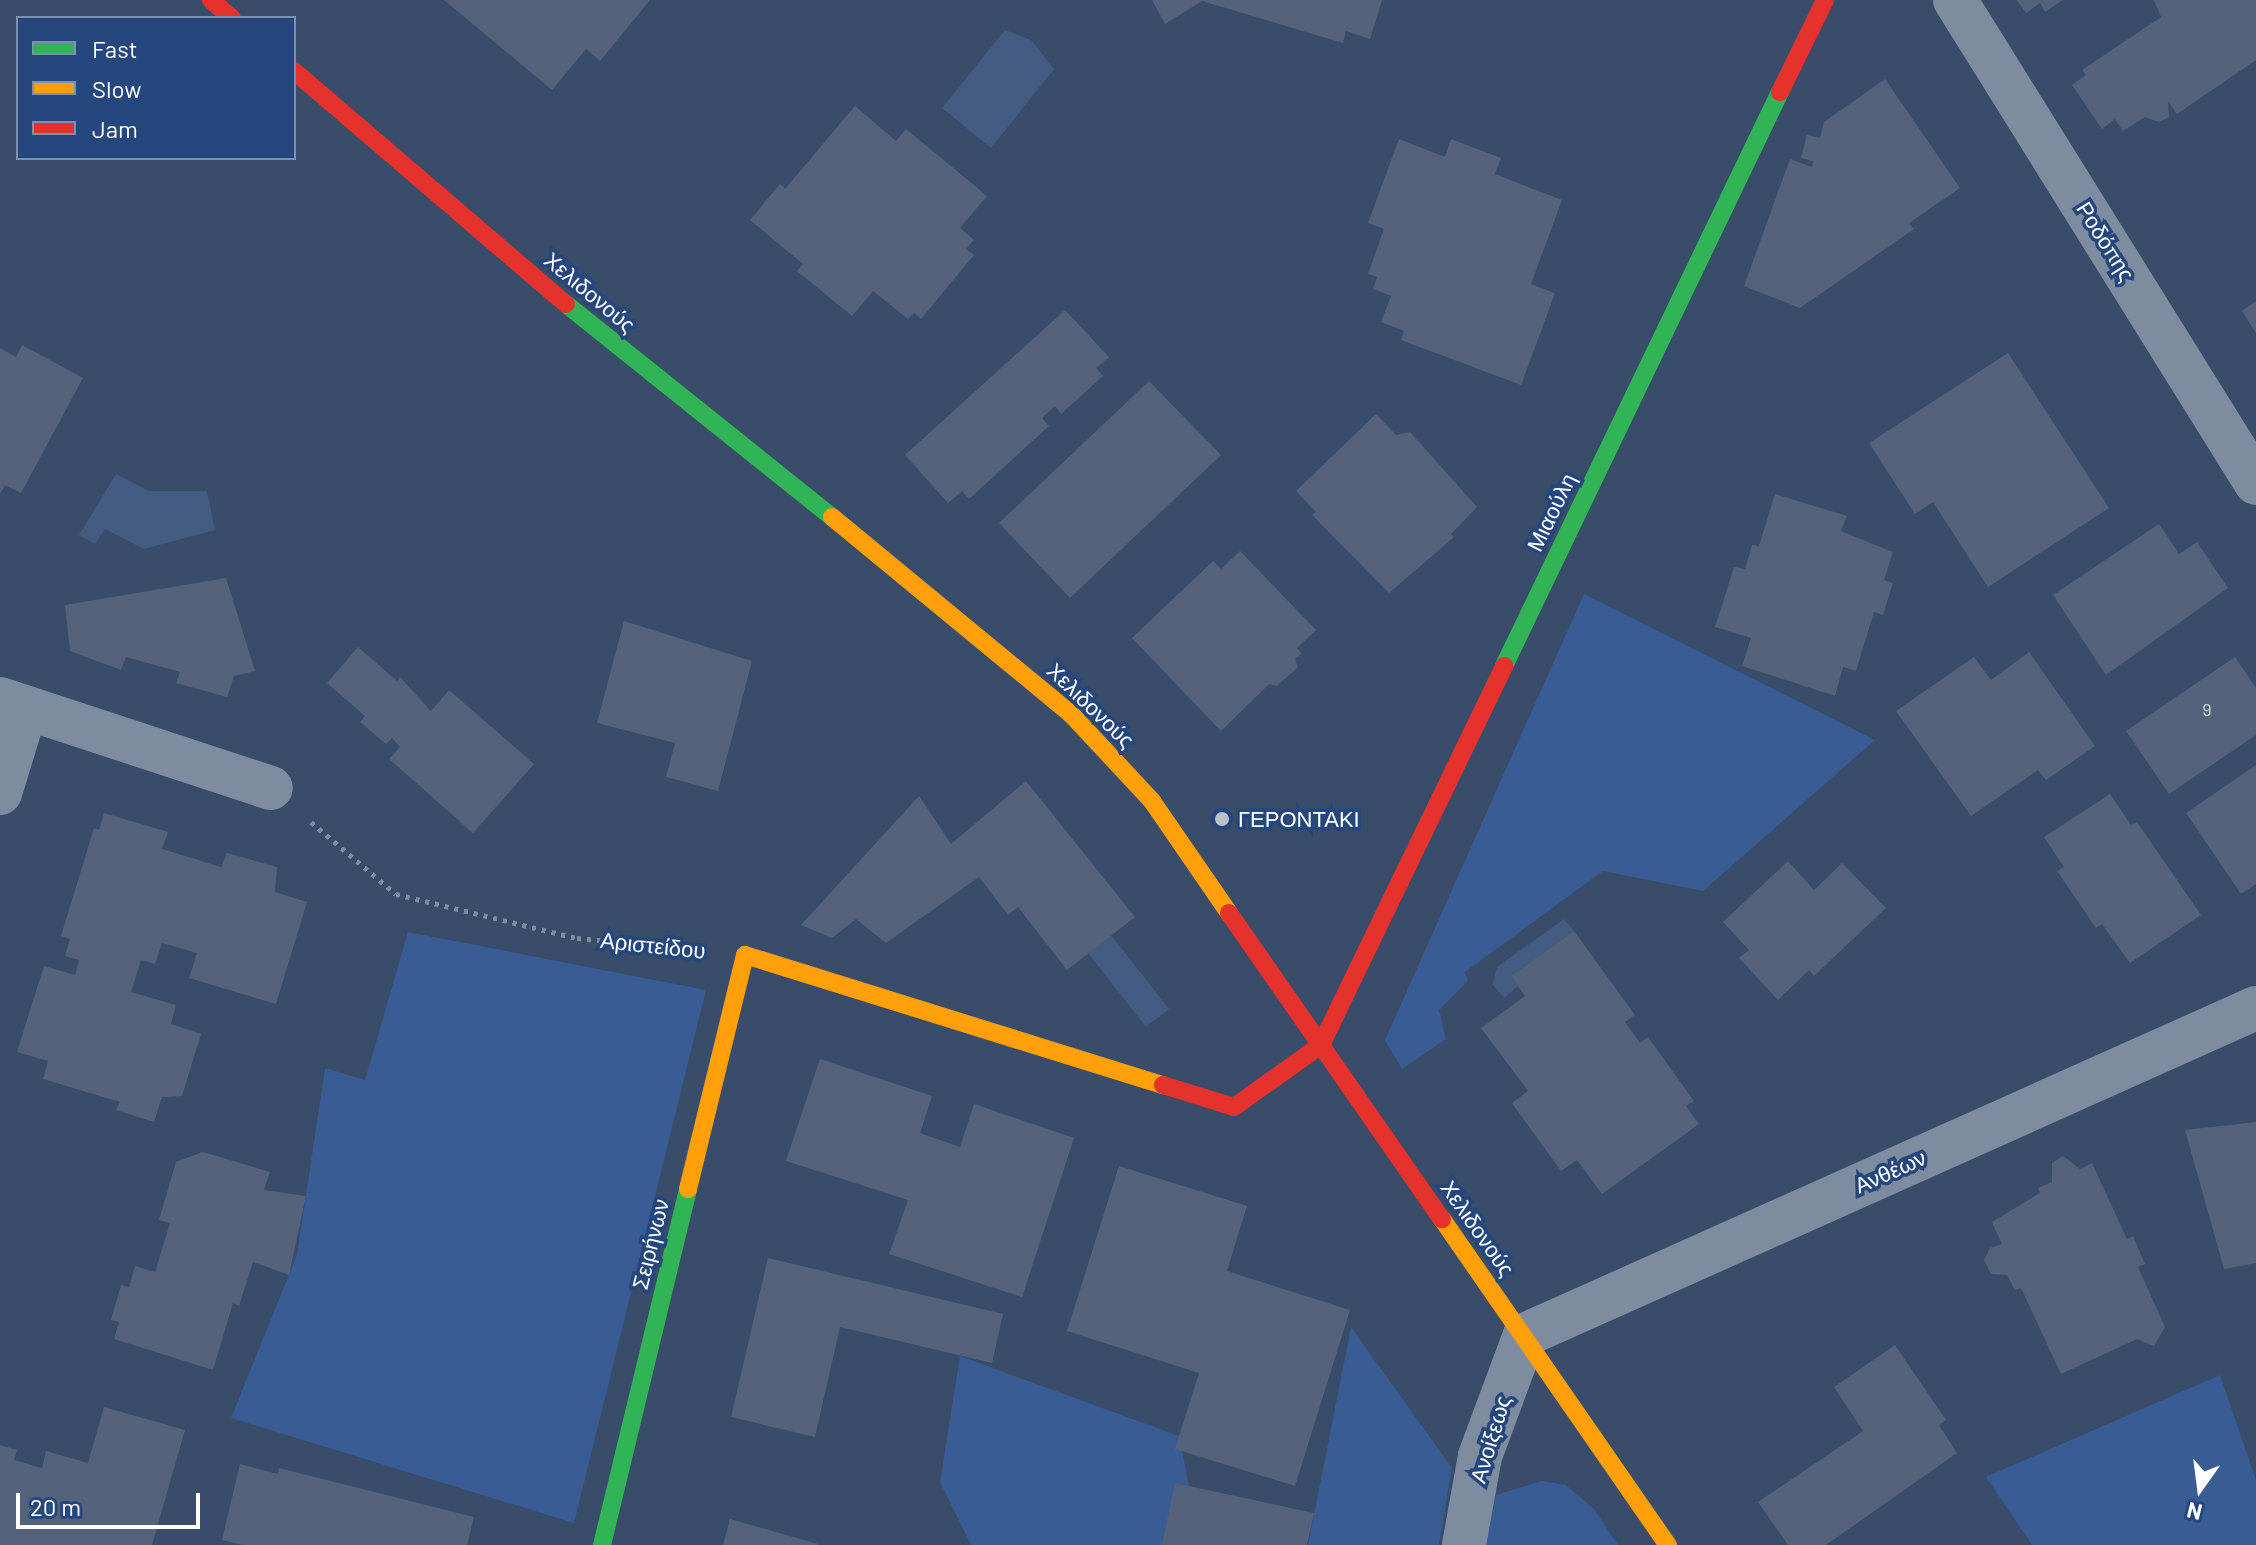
<!DOCTYPE html>
<html>
<head>
<meta charset="utf-8">
<style>
  body { margin:0 }
  #map { position:relative; width:2256px; height:1545px; overflow:hidden; background:#394c69; font-family:Barlow,sans-serif }
  div>[style] { position:absolute }
  .green>* { inset:0; background:#395c94 }
  .water>* { inset:0; background:#445c82 }
  .building>* { inset:0; background:#54637b }
  .path>* { height:5px; margin-top:-2.5px; transform-origin:0; background:repeating-linear-gradient(90deg,#7e8ca0 0 4px,transparent 0 10px) }
  .street>* { height:44px; margin:-22px; padding:0 22px; transform-origin:22px; border-radius:22px; background:#7e8ca0 }
  .fast>* { height:18px; margin:-9px; padding:0 9px; transform-origin:9px; border-radius:9px; background:#30b455 }
  .slow>* { height:18px; margin:-9px; padding:0 9px; transform-origin:9px; border-radius:9px; background:#ff9f0a }
  .jam>* { height:18px; margin:-9px; padding:0 9px; transform-origin:9px; border-radius:9px; background:#e5322d }
  .dots>* { width:22px; height:22px; translate:-50% -50%; box-sizing:border-box; border:4px solid #25477d; border-radius:50% }
  span { translate:-50% -50%; white-space:nowrap; text-align:center; line-height:1.15; -webkit-text-stroke:7px #25477d; paint-order:stroke }
  .number-label { font-size:18px; color:#d4d8de }
  .number-label span { -webkit-text-stroke-width:0 }
  .street-label { font-size:22px; color:#fff }
  .poi-label { font-size:22px; color:#fff }
  .left { translate:0 -50%; text-align:left }
  .legend { position:absolute; left:16px; top:16px; width:280px; height:144px; box-sizing:border-box; background:#25477d; border:2px solid #7c91b1; margin:0; padding:10px 14px; list-style:none; font-size:24px; color:#fff }
  .legend li { display:flex; align-items:center; gap:16px; height:40px }
  .legend b { width:40px; border:2px solid #7c91b1 }
  .north { position:absolute; left:2160px; top:1449px; width:80px; height:80px; -webkit-text-stroke:6px #25477d; paint-order:stroke; rotate:194deg; font-size:22px; font-weight:700; line-height:32px; text-align:center; color:#fff }
  .north::after { content:''; display:block; margin:auto; width:28px; height:36px; background:#fff; clip-path:polygon(50% 0,100% 100%,50% 72%,0 100%) }
  .scale { position:absolute; left:16px; top:1493px; width:184px; height:36px; box-sizing:border-box; border:4px solid #fff; border-top:0; padding-left:10px; font-size:24px; line-height:28px; white-space:nowrap; color:#fff; -webkit-text-stroke:6px #25477d; paint-order:stroke }
</style>
</head>
<body>
<div id="map">
  <div class="green">
    <div style="clip-path:polygon(1584px 594px,1875px 740px,1703px 891px,1603px 871px,1465px 972px,1468px 981px,1439px 1010px,1446px 1039px,1402px 1069px,1385px 1040px)"></div>
    <div style="clip-path:polygon(408px 932px,706px 990px,574px 1523px,231px 1418px,297px 1255px,325px 1068px,365px 1080px)"></div>
    <div style="clip-path:polygon(1351px 1327px,1452px 1468px,1439px 1545px,1308px 1545px)"></div>
    <div style="clip-path:polygon(960px 1356px,1179px 1436px,1197px 1526px,1176px 1545px,971px 1545px,940px 1482px)"></div>
    <div style="clip-path:polygon(2220px 1375px,2256px 1480px,2256px 1545px,2032px 1545px,1986px 1477px)"></div>
    <div style="clip-path:polygon(1542px 1481px,1566px 1485px,1594px 1509px,1618px 1545px,1486px 1545px,1496px 1495px)"></div>
  </div>
  <div class="water">
    <div style="clip-path:polygon(1005px 30px,1031px 40px,1054px 69px,991px 148px,942px 108px)"></div>
    <div style="clip-path:polygon(116px 474px,149px 491px,207px 491px,215px 530px,144px 549px,105px 529px,95px 544px,79px 535px)"></div>
    <div style="clip-path:polygon(1564px 919px,1574px 931px,1511px 976px,1518px 986px,1504px 998px,1493px 985px,1497px 967px)"></div>
    <div style="clip-path:polygon(1111px 935px,1169px 1009px,1146px 1027px,1088px 953px)"></div>
  </div>
  <div class="building">
    <div style="clip-path:polygon(444px 0,650px 0,600px 61px,586px 49px,552px 90px)"></div>
    <div style="clip-path:polygon(1152px 0,1382px 0,1370px 39px,1346px 31px,1343px 43px,1202px 1px,1165px 24px)"></div>
    <div style="clip-path:polygon(2017px 0,2063px 0,2045px 12px,2040px 3px,2026px 13px)"></div>
    <div style="clip-path:polygon(2154px 0,2256px 0,2256px 60px,2177px 114px,2168px 101px,2169px 117px,2159px 122px,2145px 117px,2123px 131px,2115px 119px,2102px 129px,2072px 85px,2086px 75px,2082px 70px,2161px 17px)"></div>
    <div style="clip-path:polygon(1885px 79px,1960px 188px,1909px 223px,1914px 229px,1800px 308px,1744px 286px,1790px 159px,1812px 167px,1813px 161px,1801px 158px,1807px 135px,1820px 138px,1824px 122px)"></div>
    <div style="clip-path:polygon(855px 106px,896px 141px,906px 129px,987px 196px,960px 228px,974px 240px,966px 249px,974px 255px,921px 319px,914px 313px,908px 319px,873px 291px,852px 316px,797px 271px,803px 264px,750px 220px,780px 184px,785px 189px)"></div>
    <div style="clip-path:polygon(1399px 139px,1445px 157px,1451px 139px,1501px 158px,1495px 174px,1562px 200px,1531px 284px,1555px 293px,1521px 385px,1401px 340px,1404px 331px,1381px 322px,1391px 296px,1373px 289px,1377px 277px,1368px 274px,1384px 229px,1368px 223px)"></div>
    <div style="clip-path:polygon(2256px 301px,2256px 333px,2242px 311px)"></div>
    <div style="clip-path:polygon(1065px 310px,1109px 357px,1096px 368px,1103px 376px,1061px 414px,1055px 406px,1042px 418px,1049px 426px,969px 499px,962px 491px,948px 503px,905px 455px)"></div>
    <div style="clip-path:polygon(22px 345px,83px 378px,21px 493px,5px 485px,0 494px,0 348px,16px 357px)"></div>
    <div style="clip-path:polygon(2008px 353px,2109px 508px,1988px 587px,1933px 502px,1915px 514px,1869px 443px)"></div>
    <div style="clip-path:polygon(1149px 381px,1221px 455px,1070px 598px,999px 523px)"></div>
    <div style="clip-path:polygon(1376px 414px,1396px 435px,1410px 432px,1477px 507px,1451px 534px,1454px 537px,1389px 593px,1312px 515px,1316px 512px,1296px 491px)"></div>
    <div style="clip-path:polygon(1775px 494px,1847px 516px,1841px 531px,1893px 552px,1884px 580px,1893px 583px,1883px 615px,1874px 612px,1856px 671px,1843px 667px,1835px 696px,1742px 666px,1751px 638px,1715px 627px,1734px 567px,1745px 569px,1752px 545px,1759px 546px)"></div>
    <div style="clip-path:polygon(2159px 524px,2179px 554px,2197px 542px,2228px 588px,2106px 675px,2053px 595px)"></div>
    <div style="clip-path:polygon(1240px 551px,1316px 630px,1297px 648px,1302px 653px,1295px 659px,1298px 667px,1277px 686px,1269px 684px,1221px 731px,1132px 638px,1213px 561px,1221px 569px)"></div>
    <div style="clip-path:polygon(226px 578px,255px 671px,234px 676px,227px 697px,176px 683px,180px 672px,126px 657px,121px 670px,70px 651px,65px 605px)"></div>
    <div style="clip-path:polygon(624px 621px,752px 661px,718px 791px,666px 777px,675px 743px,597px 723px)"></div>
    <div style="clip-path:polygon(358px 647px,397px 681px,400px 677px,431px 711px,449px 690px,534px 764px,473px 833px,389px 759px,400px 747px,392px 738px,386px 744px,360px 722px,365px 716px,327px 683px)"></div>
    <div style="clip-path:polygon(2029px 652px,2095px 746px,2046px 780px,2038px 770px,1971px 816px,1896px 711px,1974px 657px,1991px 680px)"></div>
    <div style="clip-path:polygon(2235px 657px,2256px 688px,2256px 735px,2169px 794px,2126px 731px)"></div>
    <div style="clip-path:polygon(2256px 765px,2256px 884px,2241px 894px,2186px 813px)"></div>
    <div style="clip-path:polygon(1026px 781px,1135px 917px,1067px 970px,1018px 907px,1008px 915px,979px 877px,886px 943px,856px 919px,832px 938px,801px 925px,919px 796px,951px 844px)"></div>
    <div style="clip-path:polygon(2110px 794px,2131px 825px,2137px 822px,2201px 915px,2130px 963px,2102px 924px,2096px 928px,2057px 871px,2064px 867px,2044px 837px)"></div>
    <div style="clip-path:polygon(104px 813px,168px 832px,162px 849px,221px 867px,227px 853px,277px 867px,275px 892px,307px 902px,276px 1004px,189px 978px,197px 953px,162px 943px,155px 964px,141px 960px,131px 992px,176px 1005px,171px 1024px,201px 1034px,182px 1096px,162px 1097px,154px 1122px,116px 1110px,120px 1102px,43px 1079px,48px 1061px,17px 1052px,44px 966px,75px 975px,79px 960px,65px 956px,70px 939px,61px 936px,94px 828px,99px 830px)"></div>
    <div style="clip-path:polygon(1788px 861px,1814px 890px,1842px 863px,1886px 908px,1814px 976px,1809px 970px,1778px 1000px,1739px 958px,1749px 950px,1723px 922px)"></div>
    <div style="clip-path:polygon(1574px 931px,1635px 1015px,1625px 1022px,1640px 1043px,1648px 1037px,1694px 1101px,1686px 1106px,1699px 1124px,1602px 1194px,1577px 1160px,1561px 1171px,1512px 1103px,1528px 1091px,1481px 1028px,1525px 996px,1511px 976px)"></div>
    <div style="clip-path:polygon(820px 1059px,932px 1096px,920px 1133px,960px 1147px,974px 1104px,1074px 1138px,1022px 1297px,889px 1254px,908px 1200px,786px 1161px)"></div>
    <div style="clip-path:polygon(2256px 1122px,2256px 1263px,2224px 1269px,2185px 1130px)"></div>
    <div style="clip-path:polygon(203px 1152px,270px 1172px,264px 1190px,306px 1196px,289px 1275px,253px 1262px,239px 1306px,233px 1303px,213px 1370px,114px 1339px,119px 1322px,111px 1320px,121px 1285px,129px 1287px,135px 1266px,155px 1272px,170px 1223px,159px 1220px,176px 1162px)"></div>
    <div style="clip-path:polygon(2063px 1156px,2080px 1169px,2092px 1163px,2127px 1239px,2133px 1236px,2145px 1264px,2138px 1267px,2165px 1327px,2154px 1346px,2137px 1339px,2061px 1374px,2021px 1288px,2015px 1290px,2007px 1275px,1991px 1274px,1984px 1260px,1990px 1248px,2002px 1244px,1992px 1222px,2040px 1193px,2038px 1188px,2052px 1182px,2052px 1163px)"></div>
    <div style="clip-path:polygon(1119px 1166px,1247px 1206px,1227px 1271px,1350px 1310px,1295px 1486px,1175px 1449px,1199px 1373px,1067px 1331px)"></div>
    <div style="clip-path:polygon(768px 1258px,1003px 1314px,992px 1363px,840px 1327px,815px 1437px,731px 1417px)"></div>
    <div style="clip-path:polygon(1895px 1345px,1946px 1420px,1939px 1425px,1957px 1453px,1826px 1545px,1788px 1545px,1758px 1502px,1863px 1431px,1834px 1387px)"></div>
    <div style="clip-path:polygon(104px 1407px,185px 1430px,152px 1545px,0 1545px,0 1445px,17px 1450px,14px 1460px,42px 1468px,46px 1451px,88px 1463px)"></div>
    <div style="clip-path:polygon(240px 1464px,278px 1474px,279px 1468px,474px 1517px,467px 1545px,243px 1545px,222px 1540px)"></div>
    <div style="clip-path:polygon(1175px 1483px,1314px 1513px,1307px 1545px,1162px 1545px)"></div>
    <div style="clip-path:polygon(730px 1519px,818px 1544px,818px 1545px,723px 1545px)"></div>
  </div>
  <div class="path">
    <div style="left:311px;top:822px;width:111px;rotate:40.3deg"></div>
    <div style="left:396px;top:894px;width:186px;rotate:13.7deg"></div>
    <div style="left:577px;top:938px;width:113px;rotate:5.6deg"></div>
  </div>
  <div class="street">
    <div style="left:1955px;top:0;width:569px;rotate:58.07deg"></div>
    <div style="left:0;top:699px;width:285px;rotate:18.2deg"></div>
    <div style="left:0;top:793px;width:89px;rotate:-73deg"></div>
    <div style="left:1464px;top:1545px;width:90px;rotate:-79.8deg"></div>
    <div style="left:1480px;top:1456px;width:129px;rotate:-69.6deg"></div>
    <div style="left:1525px;top:1335px;width:801px;rotate:-24.1deg"></div>
  </div>
  <div class="fast">
    <div style="left:566px;top:304px;width:341px;rotate:38.7deg"></div>
    <div style="left:1504px;top:666px;width:637px;rotate:-64.32deg"></div>
    <div style="left:602px;top:1545px;width:366px;rotate:-76.4deg"></div>
  </div>
  <div class="slow">
    <div style="left:832px;top:517px;width:310px;rotate:39.5deg"></div>
    <div style="left:1071px;top:714px;width:119px;rotate:47deg"></div>
    <div style="left:1152px;top:801px;width:136px;rotate:55.5deg"></div>
    <div style="left:688px;top:1189px;width:241px;rotate:-76.3deg"></div>
    <div style="left:745px;top:955px;width:438px;rotate:17.3deg"></div>
    <div style="left:1442px;top:1219px;width:397px;rotate:55.3deg"></div>
  </div>
  <div class="jam">
    <div style="left:211px;top:0;width:28px;rotate:41deg"></div>
    <div style="left:294px;top:71px;width:358px;rotate:40.6deg"></div>
    <div style="left:1780px;top:92px;width:102px;rotate:-63.9deg"></div>
    <div style="left:1229px;top:913px;width:373px;rotate:55.2deg"></div>
    <div style="left:1163px;top:1085px;width:74px;rotate:17.2deg"></div>
    <div style="left:1234px;top:1107px;width:107px;rotate:-35.5deg"></div>
    <div style="left:1321px;top:1045px;width:421px;rotate:-64.2deg"></div>
  </div>
  <div class="dots">
    <div style="left:1222px;top:819px;background:#bac0ca"></div>
  </div>
  <div class="number-label">
    <span style="left:2207px;top:709px">9</span>
  </div>
  <div class="street-label">
    <span style="left:2106px;top:241px;rotate:58deg">Ροδόπης</span>
    <span style="left:590px;top:292px;rotate:40deg">Χελιδονούς</span>
    <span style="left:1551px;top:512px;rotate:-64deg">Μιαούλη</span>
    <span style="left:1091px;top:705px;rotate:44deg">Χελιδονούς</span>
    <span style="left:653px;top:945px;rotate:6deg">Αριστείδου</span>
    <span style="left:1890px;top:1171px;rotate:-24deg">Ανθέων</span>
    <span style="left:1478px;top:1228px;rotate:55deg">Χελιδονούς</span>
    <span style="left:650px;top:1244px;rotate:-76deg">Σειρήνων</span>
    <span style="left:1490px;top:1439px;rotate:-73deg">Ανοίξεως</span>
  </div>
  <div class="poi-label">
    <span class="left" style="left:1238px;top:819px">ΓΕΡΟΝΤΑΚΙ</span>
  </div>
  <ul class="legend">
  <li><b style="height:10px;background:#30b455"></b>Fast</li>
  <li><b style="height:10px;background:#ff9f0a"></b>Slow</li>
  <li><b style="height:10px;background:#e5322d"></b>Jam</li>
  </ul>
  <div class="north">N</div>
  <div class="scale">20 m</div>
</div>
</body>
</html>
